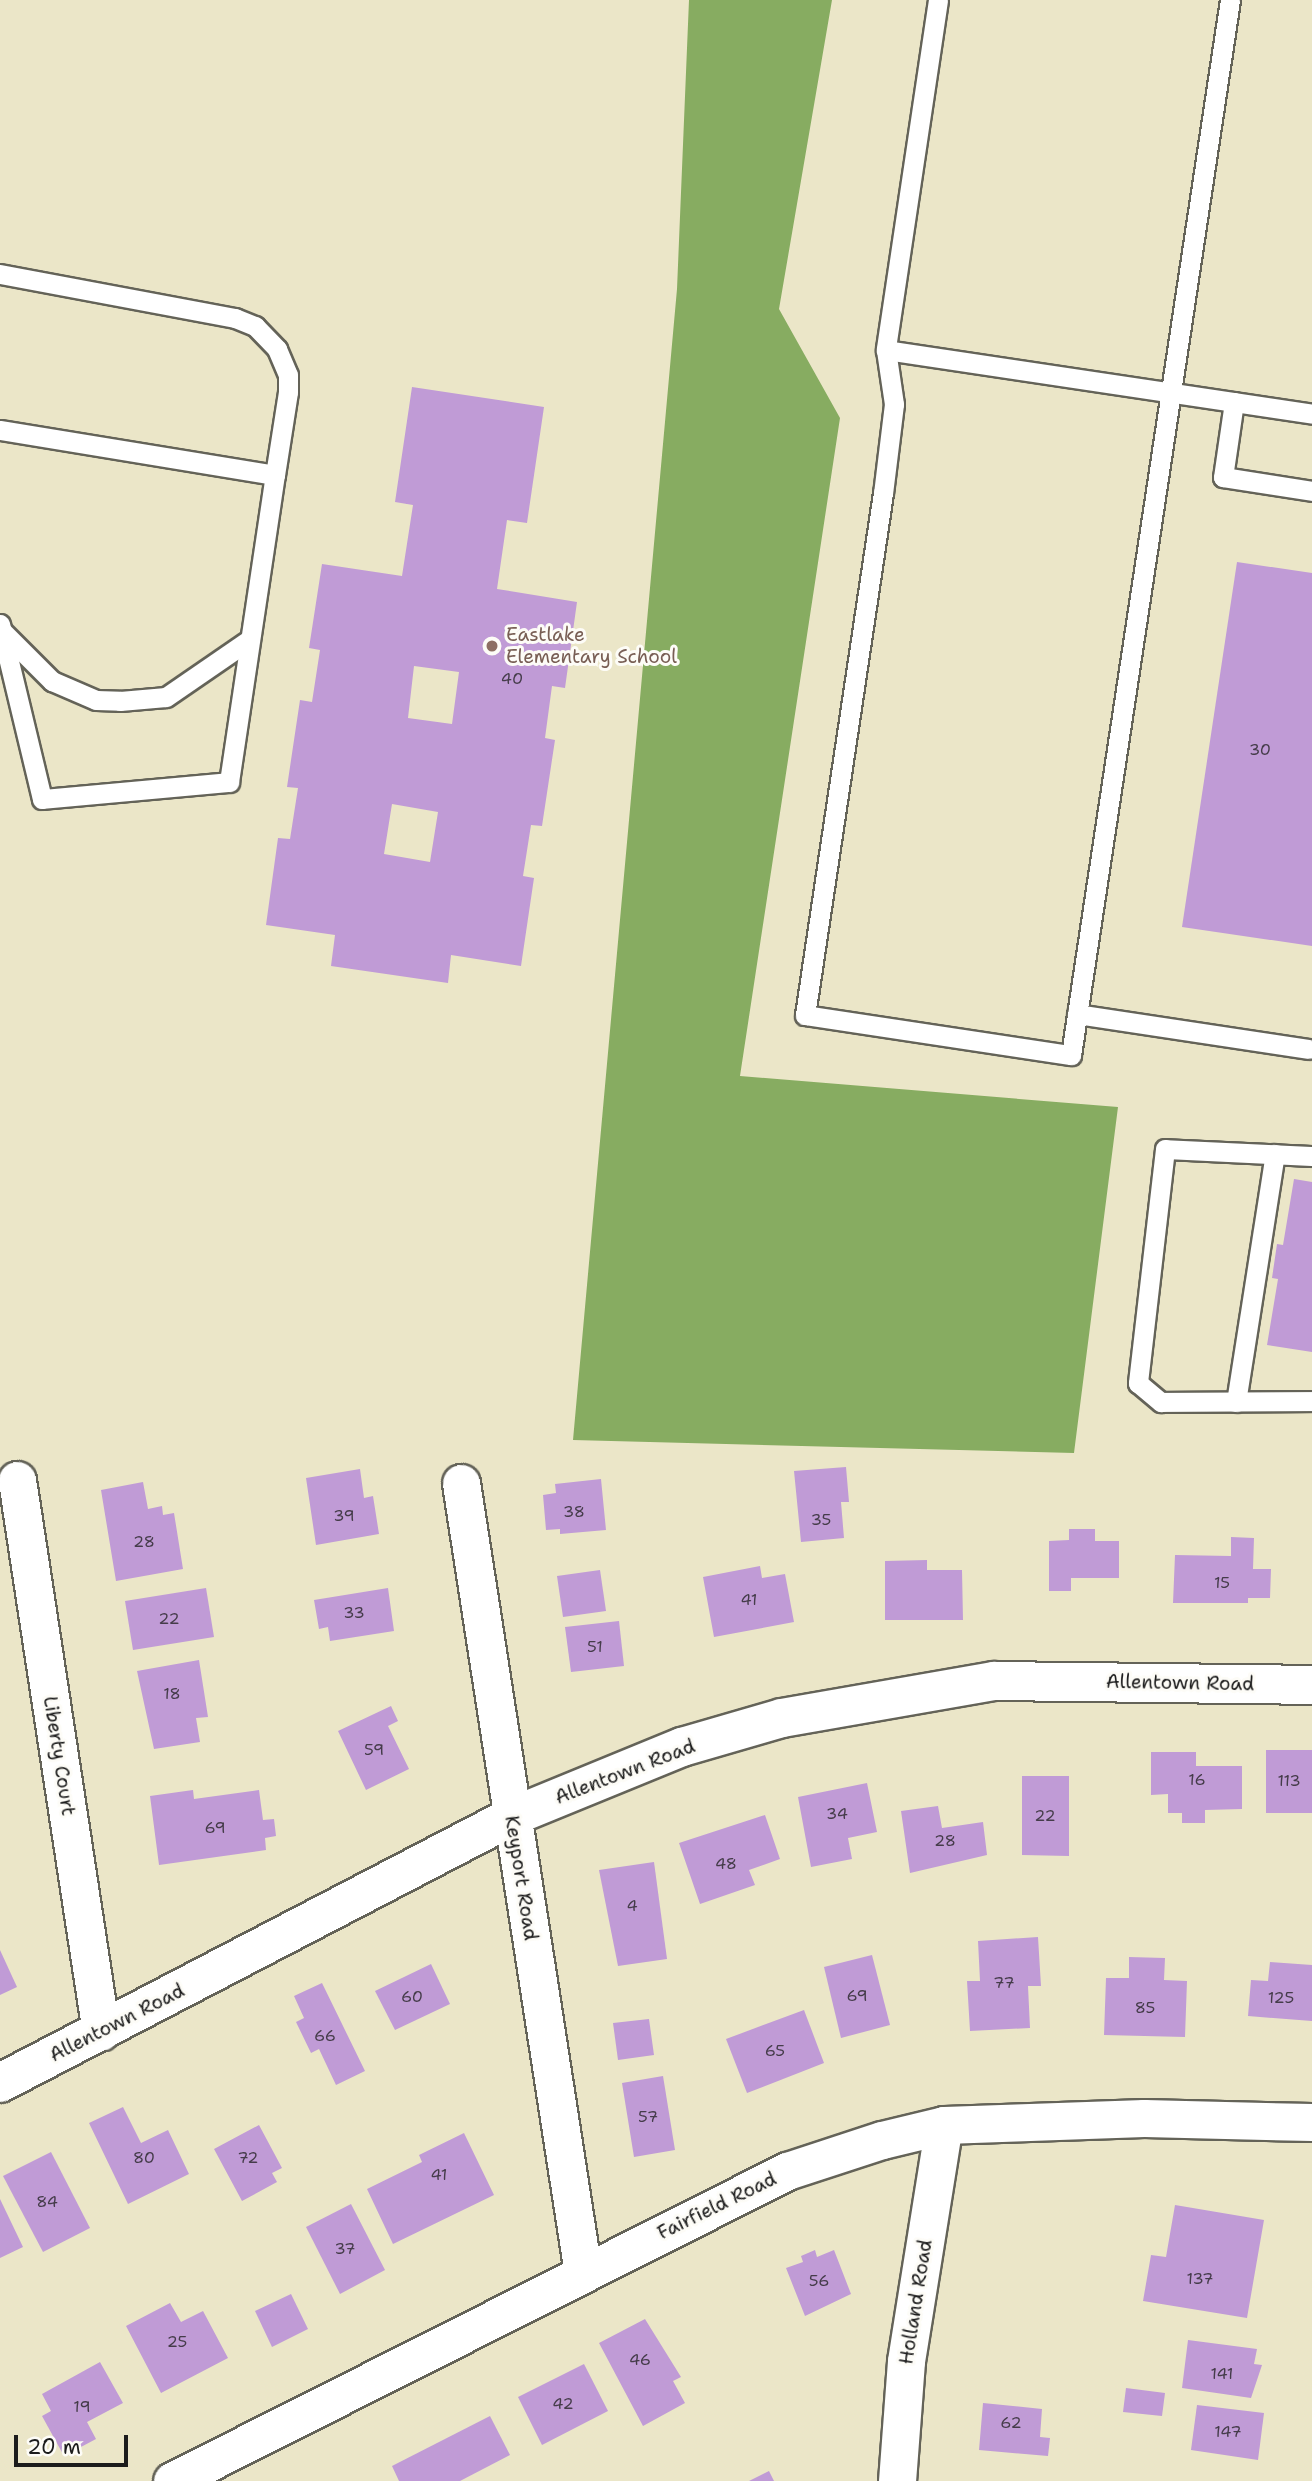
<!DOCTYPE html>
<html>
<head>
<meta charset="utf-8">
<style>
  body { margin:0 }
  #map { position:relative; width:1312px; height:2481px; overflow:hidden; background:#ebe6c8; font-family:"Shantell Sans",sans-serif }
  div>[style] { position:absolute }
  .forest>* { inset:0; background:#87ac61 }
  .building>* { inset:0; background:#c09bd6 }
  .roads { filter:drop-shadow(2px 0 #646358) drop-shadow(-2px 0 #646358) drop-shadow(0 2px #646358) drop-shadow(0 -2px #646358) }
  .service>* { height:19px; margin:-9.5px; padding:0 9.5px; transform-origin:9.5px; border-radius:9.5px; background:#fff }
  .minor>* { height:37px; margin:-18.5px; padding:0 18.5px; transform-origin:18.5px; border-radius:18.5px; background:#fff }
  .tertiary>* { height:38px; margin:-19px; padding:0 19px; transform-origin:19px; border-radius:19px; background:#fff }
  .dots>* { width:19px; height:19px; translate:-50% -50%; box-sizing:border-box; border:4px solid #fdfcf7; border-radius:50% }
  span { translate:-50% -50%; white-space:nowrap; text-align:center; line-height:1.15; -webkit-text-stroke:6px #fdfcf7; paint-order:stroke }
  .number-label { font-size:16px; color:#453c4a }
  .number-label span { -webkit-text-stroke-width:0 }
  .education-label { font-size:19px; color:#785e54 }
  .left { translate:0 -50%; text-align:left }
  .street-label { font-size:19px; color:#1c1c1c }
  .scale { position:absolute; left:14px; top:2435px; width:114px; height:32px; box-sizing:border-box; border:4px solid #1c1c1c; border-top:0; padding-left:9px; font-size:21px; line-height:24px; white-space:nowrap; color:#1c1c1c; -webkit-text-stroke:5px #fdfcf7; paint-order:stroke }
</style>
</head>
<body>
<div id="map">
  <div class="forest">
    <div style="clip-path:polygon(689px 0,832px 0,779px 309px,840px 418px,740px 1076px,1118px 1107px,1074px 1453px,573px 1440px,677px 289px)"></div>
  </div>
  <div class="building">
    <div style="clip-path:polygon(evenodd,412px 387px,544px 407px,527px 523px,507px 520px,497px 589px,577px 602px,565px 688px,552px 686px,545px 738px,555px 740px,542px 826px,531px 825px,523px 876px,534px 878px,521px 966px,451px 955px,448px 983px,331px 966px,335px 935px,266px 925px,278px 838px,290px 839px,298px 788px,287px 787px,300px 700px,312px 702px,320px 650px,309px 648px,322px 564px,402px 576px,413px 505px,395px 502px,412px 387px,414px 666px,459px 672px,452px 724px,408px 718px,414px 666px,412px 387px,392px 804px,438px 812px,430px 862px,384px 854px,392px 804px)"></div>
    <div style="clip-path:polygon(1237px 562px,1312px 573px,1312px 946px,1182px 927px)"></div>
    <div style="clip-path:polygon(1294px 1179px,1312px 1182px,1312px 1352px,1267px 1345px,1278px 1279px,1272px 1278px,1277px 1244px,1283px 1245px)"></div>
    <div style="clip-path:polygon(846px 1467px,849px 1502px,841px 1502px,844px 1538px,801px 1542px,794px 1471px)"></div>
    <div style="clip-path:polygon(360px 1469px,364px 1498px,373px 1496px,379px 1534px,316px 1545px,306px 1478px)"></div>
    <div style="clip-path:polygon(601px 1479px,606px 1530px,560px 1534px,560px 1529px,546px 1530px,543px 1495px,556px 1493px,555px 1484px)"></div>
    <div style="clip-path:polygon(143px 1482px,148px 1509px,162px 1506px,163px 1515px,174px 1513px,183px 1569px,116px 1581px,101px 1490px)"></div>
    <div style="clip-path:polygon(1069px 1529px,1095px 1529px,1095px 1541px,1119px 1541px,1119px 1578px,1071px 1578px,1071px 1591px,1049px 1591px,1049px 1541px,1069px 1540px)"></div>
    <div style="clip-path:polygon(1231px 1537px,1254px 1538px,1253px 1569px,1271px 1569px,1270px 1598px,1248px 1598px,1248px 1603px,1173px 1603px,1175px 1555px,1231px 1556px)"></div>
    <div style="clip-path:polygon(927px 1560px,927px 1570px,962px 1570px,963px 1620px,885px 1620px,885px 1561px)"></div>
    <div style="clip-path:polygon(760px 1566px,762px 1578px,785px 1574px,794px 1622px,714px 1637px,703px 1577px)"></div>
    <div style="clip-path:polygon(600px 1570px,606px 1611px,563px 1617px,557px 1576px)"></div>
    <div style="clip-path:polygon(206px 1588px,214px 1637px,133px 1650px,125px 1601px)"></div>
    <div style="clip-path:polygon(388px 1588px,394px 1631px,330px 1641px,328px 1627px,319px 1629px,314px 1600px)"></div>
    <div style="clip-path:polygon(619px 1621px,624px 1666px,571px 1672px,565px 1627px)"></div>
    <div style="clip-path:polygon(199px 1660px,208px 1717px,196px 1718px,200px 1742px,154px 1749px,137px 1671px)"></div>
    <div style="clip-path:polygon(391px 1706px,398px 1721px,388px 1726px,409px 1769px,366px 1790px,338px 1731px)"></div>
    <div style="clip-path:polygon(1266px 1750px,1312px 1750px,1312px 1813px,1266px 1813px)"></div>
    <div style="clip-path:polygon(1151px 1752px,1196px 1752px,1196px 1766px,1242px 1766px,1242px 1809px,1205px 1810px,1205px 1823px,1182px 1823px,1182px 1813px,1168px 1813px,1168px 1794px,1151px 1795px)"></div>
    <div style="clip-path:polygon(1022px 1776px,1069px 1776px,1069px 1856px,1022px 1855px)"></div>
    <div style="clip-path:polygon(867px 1783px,877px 1832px,848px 1838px,852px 1859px,811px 1867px,798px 1797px)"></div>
    <div style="clip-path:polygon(193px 1790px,194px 1799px,259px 1790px,263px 1820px,274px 1819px,276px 1836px,265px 1838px,266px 1850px,159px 1865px,150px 1796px)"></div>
    <div style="clip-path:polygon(938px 1806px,942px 1828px,983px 1822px,987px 1855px,910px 1873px,901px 1811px)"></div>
    <div style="clip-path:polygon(765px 1815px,780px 1859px,749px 1870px,755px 1885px,700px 1904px,679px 1843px)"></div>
    <div style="clip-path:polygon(654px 1862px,667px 1959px,618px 1966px,599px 1870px)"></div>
    <div style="clip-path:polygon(1038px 1937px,1041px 1986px,1028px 1986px,1030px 2028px,970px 2031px,967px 1981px,980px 1981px,978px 1941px)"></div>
    <div style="clip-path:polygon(0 1950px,17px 1987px,0 1995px)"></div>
    <div style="clip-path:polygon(872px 1955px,890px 2025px,841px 2038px,824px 1967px)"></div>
    <div style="clip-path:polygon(1129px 1957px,1165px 1958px,1164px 1980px,1187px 1981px,1185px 2037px,1104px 2035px,1106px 1978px,1129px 1978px)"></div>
    <div style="clip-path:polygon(1270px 1962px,1312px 1965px,1312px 2021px,1248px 2016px,1251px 1980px,1268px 1981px)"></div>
    <div style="clip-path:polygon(431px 1964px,450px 2004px,395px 2030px,375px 1991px)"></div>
    <div style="clip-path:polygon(322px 1983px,365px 2071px,336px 2085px,319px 2049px,311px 2053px,296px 2022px,304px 2018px,294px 1996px)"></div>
    <div style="clip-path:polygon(804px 2010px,824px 2063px,747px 2093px,726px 2039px)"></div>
    <div style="clip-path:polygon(649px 2019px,654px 2055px,618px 2060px,613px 2023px)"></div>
    <div style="clip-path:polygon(663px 2076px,675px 2150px,634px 2157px,622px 2083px)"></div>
    <div style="clip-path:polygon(123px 2107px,141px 2143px,168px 2130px,189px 2174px,128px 2204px,89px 2123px)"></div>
    <div style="clip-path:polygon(259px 2125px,282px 2168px,272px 2173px,277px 2182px,242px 2201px,214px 2149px)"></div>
    <div style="clip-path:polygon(464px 2133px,494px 2195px,393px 2244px,367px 2189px,422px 2162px,419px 2155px)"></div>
    <div style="clip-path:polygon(51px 2152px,90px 2228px,43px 2252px,3px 2176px)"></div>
    <div style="clip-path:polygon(0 2199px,23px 2247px,0 2258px)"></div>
    <div style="clip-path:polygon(351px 2204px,385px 2270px,340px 2294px,306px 2227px)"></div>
    <div style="clip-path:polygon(1175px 2205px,1264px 2220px,1247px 2318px,1143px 2301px,1151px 2255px,1166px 2257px)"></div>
    <div style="clip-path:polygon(815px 2250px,817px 2257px,834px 2250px,851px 2294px,805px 2316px,786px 2268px,803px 2262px,801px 2256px)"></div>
    <div style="clip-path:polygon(291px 2294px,308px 2329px,272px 2347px,255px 2311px)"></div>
    <div style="clip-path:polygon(170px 2303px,181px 2322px,203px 2311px,228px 2358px,161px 2393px,126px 2326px)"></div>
    <div style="clip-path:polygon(645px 2319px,681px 2377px,673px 2381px,685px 2403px,643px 2426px,599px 2343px)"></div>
    <div style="clip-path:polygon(1188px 2340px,1257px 2349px,1254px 2364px,1262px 2365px,1251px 2398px,1182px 2388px)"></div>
    <div style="clip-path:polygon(100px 2362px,123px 2403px,87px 2422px,96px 2439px,64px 2456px,42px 2416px,51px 2411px,42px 2394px)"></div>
    <div style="clip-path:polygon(584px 2364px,608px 2411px,542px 2445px,518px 2397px)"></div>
    <div style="clip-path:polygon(1126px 2388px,1165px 2393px,1162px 2416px,1123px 2412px)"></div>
    <div style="clip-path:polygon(983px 2403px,1042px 2409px,1040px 2437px,1050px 2438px,1048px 2456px,979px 2450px)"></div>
    <div style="clip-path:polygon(1197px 2405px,1264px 2413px,1258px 2460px,1191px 2450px)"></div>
    <div style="clip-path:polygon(490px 2416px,510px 2455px,460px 2481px,399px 2481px,392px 2466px)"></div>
    <div style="clip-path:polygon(769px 2471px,774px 2481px,749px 2481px)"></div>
  </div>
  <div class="roads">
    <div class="service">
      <div style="left:938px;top:0;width:354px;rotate:98.5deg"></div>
      <div style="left:886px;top:350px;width:55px;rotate:81.6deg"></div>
      <div style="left:894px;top:404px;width:90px;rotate:97deg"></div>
      <div style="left:883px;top:493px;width:528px;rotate:98.5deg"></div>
      <div style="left:805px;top:1015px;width:269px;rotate:8.6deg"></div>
      <div style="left:1071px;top:1055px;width:1067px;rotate:-81.43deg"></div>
      <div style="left:0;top:274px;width:239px;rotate:10.6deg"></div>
      <div style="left:235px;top:318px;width:22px;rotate:22deg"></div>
      <div style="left:255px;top:326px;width:32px;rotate:46deg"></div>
      <div style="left:277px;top:349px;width:28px;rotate:67deg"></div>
      <div style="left:288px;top:375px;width:17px;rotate:90deg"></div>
      <div style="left:288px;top:392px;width:84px;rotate:98.9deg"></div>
      <div style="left:275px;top:475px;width:279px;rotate:-170.7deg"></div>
      <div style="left:886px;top:350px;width:431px;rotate:8.5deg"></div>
      <div style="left:1234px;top:402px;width:76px;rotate:98.3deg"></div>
      <div style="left:1223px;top:477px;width:90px;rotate:8.9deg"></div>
      <div style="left:0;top:624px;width:180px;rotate:76.5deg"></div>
      <div style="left:42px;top:799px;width:188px;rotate:-5.2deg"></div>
      <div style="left:229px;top:782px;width:310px;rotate:-81.5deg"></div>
      <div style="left:2px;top:631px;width:71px;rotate:45deg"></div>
      <div style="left:52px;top:681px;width:48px;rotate:23.4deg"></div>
      <div style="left:96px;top:700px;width:24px;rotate:2deg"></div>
      <div style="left:120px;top:701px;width:46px;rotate:-5deg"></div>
      <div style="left:166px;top:697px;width:101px;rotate:-34.5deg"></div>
      <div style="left:1077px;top:1014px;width:234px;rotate:8.6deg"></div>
      <div style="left:1312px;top:1156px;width:147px;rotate:-177.3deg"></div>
      <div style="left:1165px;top:1149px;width:236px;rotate:96.6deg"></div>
      <div style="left:1138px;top:1383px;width:30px;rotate:40deg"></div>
      <div style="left:1161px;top:1402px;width:151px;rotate:-0.4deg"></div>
      <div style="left:1236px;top:1402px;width:251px;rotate:-81.1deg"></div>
    </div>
    <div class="minor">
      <div style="left:17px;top:1480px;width:558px;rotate:81.35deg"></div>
      <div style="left:461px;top:1483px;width:799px;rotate:81.22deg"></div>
      <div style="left:172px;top:2481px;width:689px;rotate:-26.75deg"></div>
      <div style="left:787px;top:2171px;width:100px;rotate:-18.1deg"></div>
      <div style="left:882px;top:2140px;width:64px;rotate:-13.6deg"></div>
      <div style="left:944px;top:2125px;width:200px;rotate:-2deg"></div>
      <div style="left:1144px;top:2118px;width:168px;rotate:1.4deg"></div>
      <div style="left:897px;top:2481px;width:120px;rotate:-85.7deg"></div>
      <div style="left:906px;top:2361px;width:239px;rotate:-80.9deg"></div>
    </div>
    <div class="tertiary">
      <div style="left:0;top:2083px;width:576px;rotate:-27.5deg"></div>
      <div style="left:511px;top:1817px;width:185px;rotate:-22.3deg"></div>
      <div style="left:682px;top:1747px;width:104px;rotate:-16.2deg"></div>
      <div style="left:782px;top:1718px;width:215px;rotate:-9.9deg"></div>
      <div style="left:994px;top:1681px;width:318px;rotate:0.7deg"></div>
    </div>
  </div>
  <div class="dots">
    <div style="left:492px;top:646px;background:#8d6e63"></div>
  </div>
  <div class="number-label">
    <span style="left:512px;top:679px">40</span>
    <span style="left:1260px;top:750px">30</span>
    <span style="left:574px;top:1512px">38</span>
    <span style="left:344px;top:1516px">39</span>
    <span style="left:821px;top:1520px">35</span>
    <span style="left:144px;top:1542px">28</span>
    <span style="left:1222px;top:1583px">15</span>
    <span style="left:749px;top:1600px">41</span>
    <span style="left:354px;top:1613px">33</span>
    <span style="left:169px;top:1619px">22</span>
    <span style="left:595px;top:1647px">51</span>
    <span style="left:172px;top:1694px">18</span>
    <span style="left:374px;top:1750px">59</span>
    <span style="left:1197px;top:1780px">16</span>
    <span style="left:1289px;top:1781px">113</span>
    <span style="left:837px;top:1814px">34</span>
    <span style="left:1045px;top:1816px">22</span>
    <span style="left:215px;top:1828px">69</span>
    <span style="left:945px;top:1841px">28</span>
    <span style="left:726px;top:1864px">48</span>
    <span style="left:632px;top:1906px">4</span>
    <span style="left:1004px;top:1983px">77</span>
    <span style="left:857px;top:1996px">69</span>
    <span style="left:412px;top:1997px">60</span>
    <span style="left:1281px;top:1998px">125</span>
    <span style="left:1145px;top:2008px">85</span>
    <span style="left:325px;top:2036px">66</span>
    <span style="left:775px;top:2051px">65</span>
    <span style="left:648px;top:2117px">57</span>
    <span style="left:144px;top:2158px">80</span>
    <span style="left:248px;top:2158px">72</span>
    <span style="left:439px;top:2175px">41</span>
    <span style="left:47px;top:2202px">84</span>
    <span style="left:345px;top:2249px">37</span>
    <span style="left:1200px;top:2279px">137</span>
    <span style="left:819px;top:2281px">56</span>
    <span style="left:177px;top:2342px">25</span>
    <span style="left:640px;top:2360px">46</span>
    <span style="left:1222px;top:2374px">141</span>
    <span style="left:563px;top:2404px">42</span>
    <span style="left:82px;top:2407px">19</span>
    <span style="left:1011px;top:2423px">62</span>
    <span style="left:1228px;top:2432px">147</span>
  </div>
  <div class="education-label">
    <span class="left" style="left:506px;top:646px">Eastlake<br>Elementary School</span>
  </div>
  <div class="street-label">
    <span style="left:1180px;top:1683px;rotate:1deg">Allentown Road</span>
    <span style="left:59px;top:1756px;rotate:81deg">Liberty Court</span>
    <span style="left:625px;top:1772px;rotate:-21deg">Allentown Road</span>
    <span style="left:521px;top:1878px;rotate:81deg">Keyport Road</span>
    <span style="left:117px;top:2023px;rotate:-27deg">Allentown Road</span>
    <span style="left:717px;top:2206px;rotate:-26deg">Fairfield Road</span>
    <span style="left:916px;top:2302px;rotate:-81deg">Holland Road</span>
  </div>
  <div class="scale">20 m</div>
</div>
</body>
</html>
